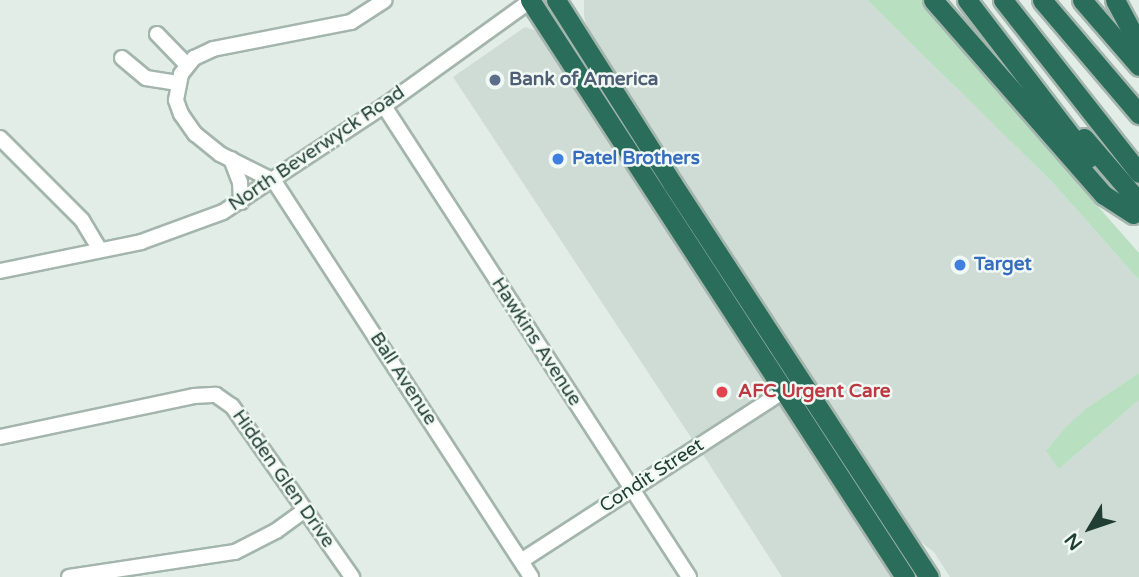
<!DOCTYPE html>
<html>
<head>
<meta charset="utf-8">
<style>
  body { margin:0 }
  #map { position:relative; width:1139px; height:577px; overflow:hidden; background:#e1ede6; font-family:"Varela Round",sans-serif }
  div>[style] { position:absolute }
  .built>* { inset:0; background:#cfdcd5 }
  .green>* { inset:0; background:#b8e0c0 }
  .roads { filter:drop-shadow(2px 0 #a3b5ad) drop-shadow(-2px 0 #a3b5ad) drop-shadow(0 2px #a3b5ad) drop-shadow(0 -2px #a3b5ad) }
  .minor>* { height:14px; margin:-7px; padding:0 7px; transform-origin:7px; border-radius:7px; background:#fff }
  .highway>* { height:19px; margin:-9.5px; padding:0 9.5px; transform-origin:9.5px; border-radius:9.5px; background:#296d5a }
  .dots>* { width:19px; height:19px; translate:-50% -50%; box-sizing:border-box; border:4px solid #f1f9f5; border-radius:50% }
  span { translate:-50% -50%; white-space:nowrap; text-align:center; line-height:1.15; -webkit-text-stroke:5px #f1f9f5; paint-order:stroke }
  .service-label { font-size:19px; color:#4e5e75; font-weight:700 }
  .left { translate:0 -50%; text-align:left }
  .street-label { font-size:19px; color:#203e34 }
  .shop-label { font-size:19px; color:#366cbe; font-weight:700 }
  .health-label { font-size:19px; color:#be3a42; font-weight:700 }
  .north { position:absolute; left:1055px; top:493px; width:70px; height:70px; -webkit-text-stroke:5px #f1f9f5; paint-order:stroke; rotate:231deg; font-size:19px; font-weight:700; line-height:28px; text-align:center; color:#203e34 }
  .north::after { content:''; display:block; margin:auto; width:24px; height:32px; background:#203e34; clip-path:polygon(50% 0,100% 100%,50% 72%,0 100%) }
</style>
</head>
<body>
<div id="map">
  <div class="built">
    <div style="clip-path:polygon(584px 0,867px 0,1053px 183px,1139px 280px,1139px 373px,1088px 407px,1059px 469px,1139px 400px,1139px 577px,950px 577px,934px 552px,913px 536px,588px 31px,584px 16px)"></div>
    <div style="clip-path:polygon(525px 27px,540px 32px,772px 387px,692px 439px,453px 77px)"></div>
    <div style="clip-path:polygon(782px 401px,895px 577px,782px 577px,702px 453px)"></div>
  </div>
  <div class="green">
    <div style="clip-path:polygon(867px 0,925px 0,1008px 92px,1087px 194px,1139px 253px,1139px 280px,1053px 183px)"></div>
    <div style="clip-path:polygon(1139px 373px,1139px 400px,1059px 469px,1046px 451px,1066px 427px,1088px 407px)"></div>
  </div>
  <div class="roads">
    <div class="minor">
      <div style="left:157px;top:34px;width:43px;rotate:45.9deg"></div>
      <div style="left:122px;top:58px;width:31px;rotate:40deg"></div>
      <div style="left:146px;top:78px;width:32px;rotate:9deg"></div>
      <div style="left:384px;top:106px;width:561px;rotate:57.07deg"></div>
      <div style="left:0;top:138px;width:116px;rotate:45deg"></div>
      <div style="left:82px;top:220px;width:35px;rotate:59deg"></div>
      <div style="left:231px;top:159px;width:25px;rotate:69deg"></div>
      <div style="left:240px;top:182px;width:20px;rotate:87deg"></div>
      <div style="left:274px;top:181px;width:472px;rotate:57deg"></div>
      <div style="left:274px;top:181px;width:60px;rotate:-153.4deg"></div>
      <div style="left:220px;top:154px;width:32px;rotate:-141deg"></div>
      <div style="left:195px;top:134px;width:24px;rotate:-125deg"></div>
      <div style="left:181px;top:114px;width:15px;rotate:-110deg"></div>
      <div style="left:176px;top:100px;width:26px;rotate:-79deg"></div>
      <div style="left:181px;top:74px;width:21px;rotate:-51deg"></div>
      <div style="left:194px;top:58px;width:21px;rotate:-25deg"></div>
      <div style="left:213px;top:49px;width:141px;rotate:-11.1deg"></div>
      <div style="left:351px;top:22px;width:40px;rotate:-32.9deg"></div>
      <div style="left:0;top:271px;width:144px;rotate:-11.6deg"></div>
      <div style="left:141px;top:242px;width:87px;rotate:-20.1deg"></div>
      <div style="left:223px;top:212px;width:193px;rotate:-33.4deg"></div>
      <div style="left:384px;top:106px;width:180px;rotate:-35.7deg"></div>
      <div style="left:0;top:437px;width:198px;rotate:-11.9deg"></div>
      <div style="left:194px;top:396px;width:22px;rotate:-3deg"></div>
      <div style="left:216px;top:395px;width:19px;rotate:35deg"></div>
      <div style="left:232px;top:406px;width:209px;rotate:54.9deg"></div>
      <div style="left:521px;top:561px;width:313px;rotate:-32.9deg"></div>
      <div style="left:69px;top:577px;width:168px;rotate:-8.6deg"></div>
      <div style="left:235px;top:552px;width:46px;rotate:-27.1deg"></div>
      <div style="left:276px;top:531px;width:36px;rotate:-36deg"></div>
    </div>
    <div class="highway">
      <div style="left:530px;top:0;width:688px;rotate:56.98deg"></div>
      <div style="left:556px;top:0;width:217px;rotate:57.6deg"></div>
      <div style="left:672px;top:183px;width:470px;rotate:56.9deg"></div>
      <div style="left:933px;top:0;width:259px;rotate:48.8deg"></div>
      <div style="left:1104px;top:195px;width:35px;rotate:33deg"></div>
      <div style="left:967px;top:0;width:199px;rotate:52.6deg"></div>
      <div style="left:1003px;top:0;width:220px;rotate:51.8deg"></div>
      <div style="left:1042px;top:0;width:150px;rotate:49.6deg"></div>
      <div style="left:1082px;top:0;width:87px;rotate:49.2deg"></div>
      <div style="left:1115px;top:0;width:51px;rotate:61.9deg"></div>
      <div style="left:1084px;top:138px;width:84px;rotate:49.3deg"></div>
    </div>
  </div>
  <div class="dots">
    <div style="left:495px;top:80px;background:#5c6f8a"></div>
    <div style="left:558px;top:159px;background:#3f7fe0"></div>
    <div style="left:960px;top:265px;background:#3f7fe0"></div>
    <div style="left:722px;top:392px;background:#e0444e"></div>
  </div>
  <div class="service-label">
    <span class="left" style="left:509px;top:80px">Bank of America</span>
  </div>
  <div class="street-label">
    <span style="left:317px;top:149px;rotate:-34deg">North Beverwyck Road</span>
    <span style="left:536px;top:342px;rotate:57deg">Hawkins Avenue</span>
    <span style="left:403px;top:379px;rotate:57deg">Ball Avenue</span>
    <span style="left:652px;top:476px;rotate:-33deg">Condit Street</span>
    <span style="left:283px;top:479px;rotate:55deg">Hidden Glen Drive</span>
  </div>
  <div class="shop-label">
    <span class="left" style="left:572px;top:159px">Patel Brothers</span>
    <span class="left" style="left:974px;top:265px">Target</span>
  </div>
  <div class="health-label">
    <span class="left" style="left:738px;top:392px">AFC Urgent Care</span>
  </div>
  <div class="north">N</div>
</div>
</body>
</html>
